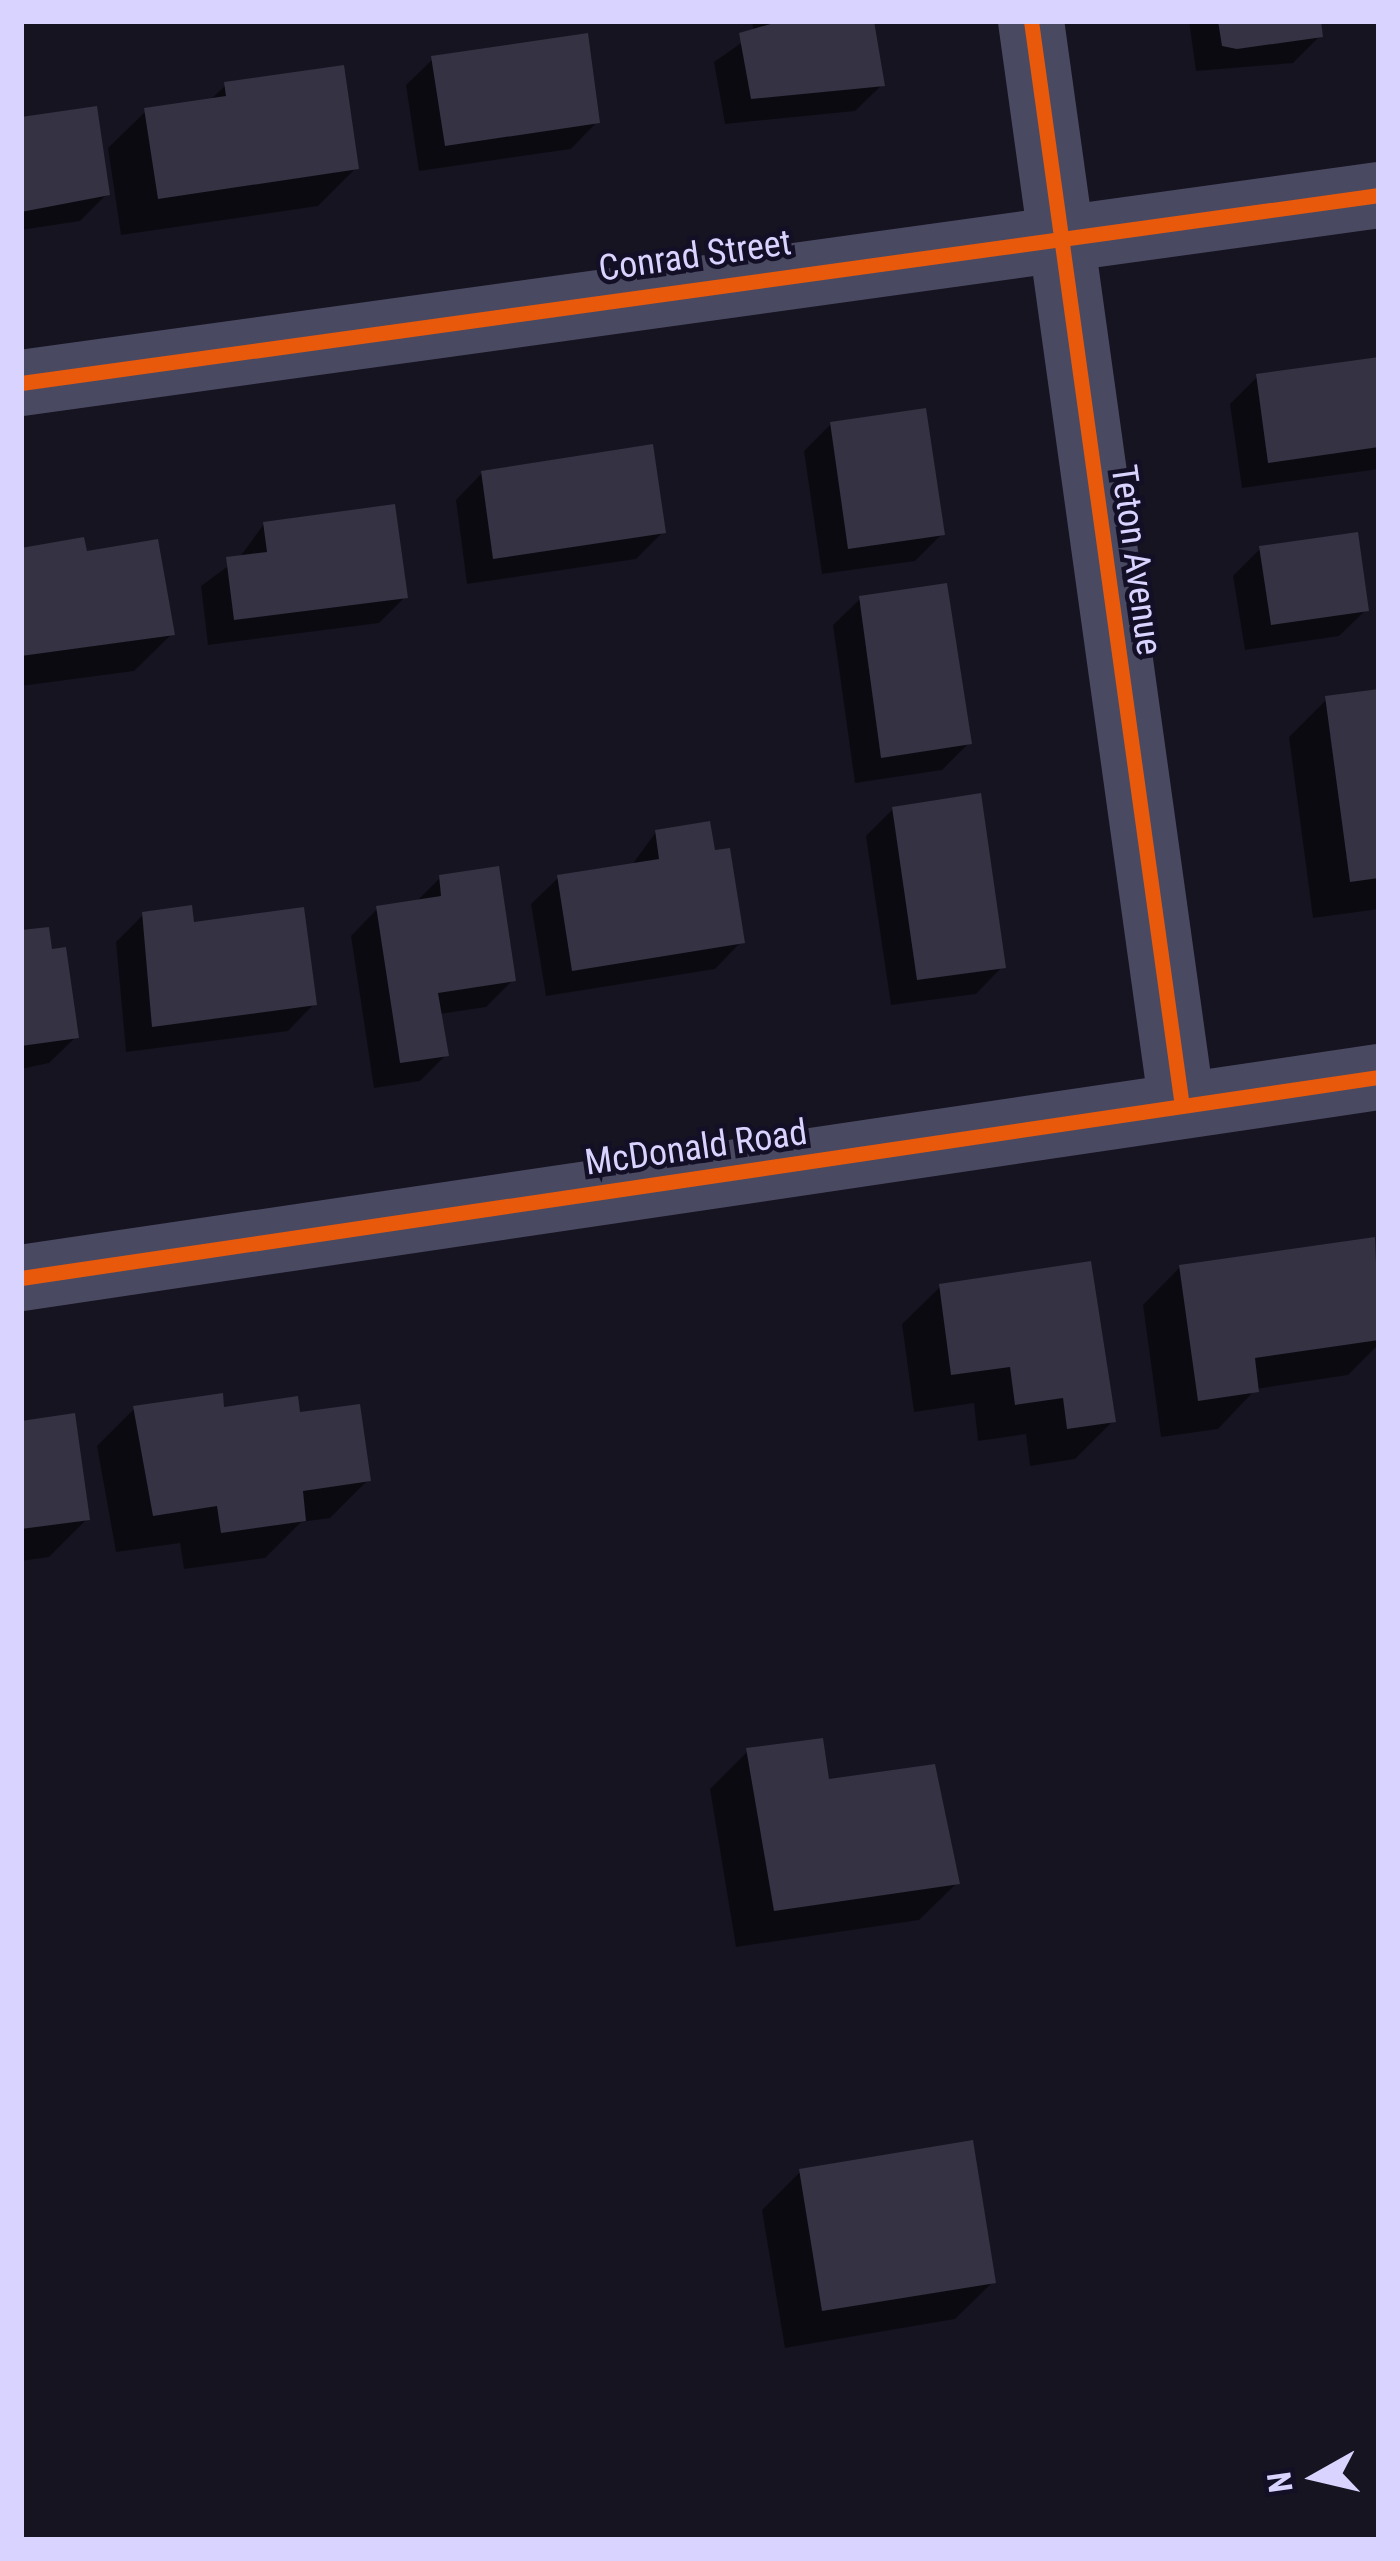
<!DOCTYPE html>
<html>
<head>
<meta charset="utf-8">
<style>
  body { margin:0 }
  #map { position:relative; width:1400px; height:2561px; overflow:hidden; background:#161421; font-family:"Roboto Condensed",sans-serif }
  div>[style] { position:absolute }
  .shadow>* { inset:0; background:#0007 }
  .building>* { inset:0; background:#343243 }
  .street>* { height:66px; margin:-33px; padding:0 33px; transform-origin:33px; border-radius:33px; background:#4a4962 }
  .cycleway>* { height:15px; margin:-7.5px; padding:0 7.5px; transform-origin:7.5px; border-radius:7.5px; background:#e8590c }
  span { translate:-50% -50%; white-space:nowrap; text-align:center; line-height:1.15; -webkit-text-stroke:9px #130f26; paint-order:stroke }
  .street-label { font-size:36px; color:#d9d4ff }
  .frame { position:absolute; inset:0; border:24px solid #d9d4ff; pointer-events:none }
  .north { position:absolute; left:1256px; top:2417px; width:120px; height:120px; -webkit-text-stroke:9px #130f26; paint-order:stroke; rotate:262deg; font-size:33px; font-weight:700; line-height:48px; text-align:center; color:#d9d4ff }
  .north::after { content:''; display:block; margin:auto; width:42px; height:54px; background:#d9d4ff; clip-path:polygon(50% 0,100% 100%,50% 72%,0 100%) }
</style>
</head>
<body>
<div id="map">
  <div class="shadow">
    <div style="clip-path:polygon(752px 21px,871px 21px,882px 85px,855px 111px,725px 124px,714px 62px,754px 34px)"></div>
    <div style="clip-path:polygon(1189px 21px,1318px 21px,1320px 36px,1293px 63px,1196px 71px)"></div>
    <div style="clip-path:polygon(433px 59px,597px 122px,571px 149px,419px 171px,406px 85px)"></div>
    <div style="clip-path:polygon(226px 85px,356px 168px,318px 206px,121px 235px,108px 148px,146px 111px,209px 101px)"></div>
    <div style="clip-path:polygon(21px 120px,107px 194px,80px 221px,21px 230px)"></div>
    <div style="clip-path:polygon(1379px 360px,1379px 469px,1242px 488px,1230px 404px,1257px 377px)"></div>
    <div style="clip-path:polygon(831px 424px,942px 534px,915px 561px,822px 574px,804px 451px)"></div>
    <div style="clip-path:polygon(482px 473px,663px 532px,636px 559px,467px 584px,456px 500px)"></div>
    <div style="clip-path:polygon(264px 524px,405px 597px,379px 623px,208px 645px,201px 586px,239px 558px)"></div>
    <div style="clip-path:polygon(1260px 549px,1366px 610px,1339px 636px,1245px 650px,1233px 576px)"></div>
    <div style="clip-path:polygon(21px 551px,172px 634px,134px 671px,21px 686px)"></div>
    <div style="clip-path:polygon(860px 599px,969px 743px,942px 770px,855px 783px,833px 625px)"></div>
    <div style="clip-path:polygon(1379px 692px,1379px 909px,1313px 918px,1289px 737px,1327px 699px)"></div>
    <div style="clip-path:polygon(893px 809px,1002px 967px,976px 994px,891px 1005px,866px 836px)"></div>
    <div style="clip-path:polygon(656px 832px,741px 942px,715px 969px,546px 996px,531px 904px,558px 878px,631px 866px)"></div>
    <div style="clip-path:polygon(440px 878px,513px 980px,486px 1007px,440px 1014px,446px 1055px,420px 1081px,374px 1088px,351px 936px,377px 909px,415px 903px)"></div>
    <div style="clip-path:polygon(143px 915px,192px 926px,314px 1004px,288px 1031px,126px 1052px,116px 942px)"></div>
    <div style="clip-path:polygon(21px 933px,76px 1037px,49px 1063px,21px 1069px)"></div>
    <div style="clip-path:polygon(1372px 1240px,1379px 1344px,1348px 1375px,1256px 1389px,1218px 1429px,1161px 1437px,1143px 1305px,1180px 1267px)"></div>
    <div style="clip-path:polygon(940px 1287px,1113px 1421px,1075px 1459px,1030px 1466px,1026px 1434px,978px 1441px,974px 1403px,914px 1412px,902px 1324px)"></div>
    <div style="clip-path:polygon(134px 1409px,297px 1416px,368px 1480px,330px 1518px,301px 1522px,265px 1558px,184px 1569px,180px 1543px,116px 1552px,97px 1446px)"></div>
    <div style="clip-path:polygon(21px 1426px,87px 1519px,49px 1557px,21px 1561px)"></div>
    <div style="clip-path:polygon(748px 1751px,826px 1782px,957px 1883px,919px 1920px,736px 1947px,710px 1789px)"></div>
    <div style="clip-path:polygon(800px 2172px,993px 2282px,955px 2319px,785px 2348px,762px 2210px)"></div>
  </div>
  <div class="building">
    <div style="clip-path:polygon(781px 21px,874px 21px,885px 86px,751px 99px,739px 33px)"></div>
    <div style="clip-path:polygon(1218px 21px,1321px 21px,1323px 37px,1237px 49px,1222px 46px)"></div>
    <div style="clip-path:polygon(588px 33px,600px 123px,445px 146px,431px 56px)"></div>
    <div style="clip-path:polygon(344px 65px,359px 169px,158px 199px,144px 108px,226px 96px,224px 82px)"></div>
    <div style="clip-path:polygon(97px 106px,110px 195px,21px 212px,21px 117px)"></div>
    <div style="clip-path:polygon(1379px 357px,1379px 447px,1268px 463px,1256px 374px)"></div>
    <div style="clip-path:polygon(926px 408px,945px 535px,848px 549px,830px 422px)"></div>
    <div style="clip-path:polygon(653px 444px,666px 533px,493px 559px,481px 471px)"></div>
    <div style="clip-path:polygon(395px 504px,408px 598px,234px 620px,226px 557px,267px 552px,263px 522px)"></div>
    <div style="clip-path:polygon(1358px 532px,1369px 611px,1271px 625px,1259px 546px)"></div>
    <div style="clip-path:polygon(84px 537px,87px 551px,158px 539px,175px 635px,21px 656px,21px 548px)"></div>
    <div style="clip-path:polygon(947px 583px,972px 744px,881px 758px,859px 596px)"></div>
    <div style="clip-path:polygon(1379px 689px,1379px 878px,1350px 882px,1325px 696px)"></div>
    <div style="clip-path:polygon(981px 793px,1006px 968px,917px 980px,892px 807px)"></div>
    <div style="clip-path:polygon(710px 821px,715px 850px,730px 848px,745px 943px,572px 971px,557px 875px,659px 859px,655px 830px)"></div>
    <div style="clip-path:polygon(499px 866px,516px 981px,438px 993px,449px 1056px,400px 1063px,376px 906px,441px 896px,439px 875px)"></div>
    <div style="clip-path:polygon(192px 905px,194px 922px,304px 907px,317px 1005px,152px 1027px,142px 912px)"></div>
    <div style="clip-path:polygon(49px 927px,52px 949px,66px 947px,79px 1038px,21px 1046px,21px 930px)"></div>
    <div style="clip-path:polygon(1375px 1237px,1379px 1340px,1255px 1358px,1259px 1392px,1198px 1401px,1179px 1265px)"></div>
    <div style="clip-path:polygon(1091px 1261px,1116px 1422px,1067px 1429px,1063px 1398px,1015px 1405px,1010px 1367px,951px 1375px,939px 1284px)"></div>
    <div style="clip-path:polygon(223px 1393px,224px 1407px,298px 1396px,300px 1412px,360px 1404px,371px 1481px,303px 1491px,306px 1521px,221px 1533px,217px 1506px,153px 1516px,133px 1406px)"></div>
    <div style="clip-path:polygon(75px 1413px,90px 1520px,21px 1529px,21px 1421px)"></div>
    <div style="clip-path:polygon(823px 1738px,829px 1779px,935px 1764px,960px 1884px,774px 1911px,746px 1748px)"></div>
    <div style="clip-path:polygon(973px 2140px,996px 2283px,822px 2311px,799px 2169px)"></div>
  </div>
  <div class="street">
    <div style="left:1031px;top:21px;width:1095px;rotate:82.08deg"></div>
    <div style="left:21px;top:383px;width:1371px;rotate:-7.88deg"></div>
    <div style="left:21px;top:1278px;width:1373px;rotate:-8.42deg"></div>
  </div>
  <div class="cycleway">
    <div style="left:1031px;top:21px;width:1095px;rotate:82.08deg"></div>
    <div style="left:21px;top:383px;width:1371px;rotate:-7.88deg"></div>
    <div style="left:21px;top:1278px;width:1373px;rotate:-8.42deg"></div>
  </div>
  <div class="street-label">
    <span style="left:695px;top:256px;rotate:-8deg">Conrad Street</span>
    <span style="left:1136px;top:560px;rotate:82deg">Teton Avenue</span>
    <span style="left:696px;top:1148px;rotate:-8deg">McDonald Road</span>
  </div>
  <div class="frame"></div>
  <div class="north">N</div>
</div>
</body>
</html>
